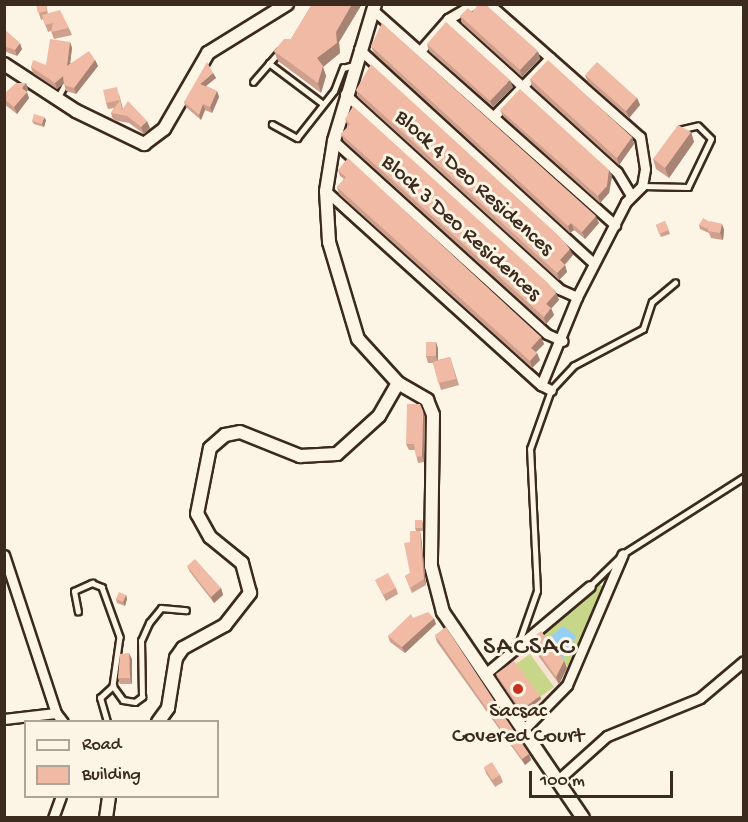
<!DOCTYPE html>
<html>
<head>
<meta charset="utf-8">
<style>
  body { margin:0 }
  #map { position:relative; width:748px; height:822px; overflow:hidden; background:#fcf5e5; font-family:"Gochi Hand",sans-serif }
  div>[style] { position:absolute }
  .built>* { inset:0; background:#f8e3d2 }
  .green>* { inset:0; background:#c8d689 }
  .water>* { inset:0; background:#96cff5 }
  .roads { filter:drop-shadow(2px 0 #3b2a1e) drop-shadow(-2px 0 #3b2a1e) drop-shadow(0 2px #3b2a1e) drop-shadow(0 -2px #3b2a1e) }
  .service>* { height:4.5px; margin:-2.25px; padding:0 2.25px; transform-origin:2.25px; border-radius:2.25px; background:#fcf5e5 }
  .minor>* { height:9px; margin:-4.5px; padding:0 4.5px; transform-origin:4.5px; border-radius:4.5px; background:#fcf5e5 }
  .tertiary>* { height:12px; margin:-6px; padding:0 6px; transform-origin:6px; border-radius:6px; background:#fcf5e5 }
  .wall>* { inset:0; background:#cea08d }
  .shaded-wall>* { inset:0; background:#a88273 }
  .building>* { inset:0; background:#f0baa4 }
  .dots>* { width:16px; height:16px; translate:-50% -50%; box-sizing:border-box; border:3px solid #fcf5e5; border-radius:50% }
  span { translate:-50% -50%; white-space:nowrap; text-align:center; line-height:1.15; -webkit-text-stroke:6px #fcf5e5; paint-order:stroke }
  .street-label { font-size:22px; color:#3b2a1e }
  .poi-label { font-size:22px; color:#3b2a1e }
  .quarter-label { font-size:26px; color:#3b2a1e; letter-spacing:1.5px }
  .frame { position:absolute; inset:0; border:6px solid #3b2a1e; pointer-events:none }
  .legend { position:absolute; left:24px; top:720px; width:195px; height:78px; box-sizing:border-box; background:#fcf5e5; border:2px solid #afa495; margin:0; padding:8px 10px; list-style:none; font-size:18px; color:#3b2a1e }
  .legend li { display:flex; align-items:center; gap:12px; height:30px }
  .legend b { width:30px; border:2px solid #afa495 }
  .scale { position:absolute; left:529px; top:771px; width:144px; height:27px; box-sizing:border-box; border:3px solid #3b2a1e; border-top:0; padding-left:8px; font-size:18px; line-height:21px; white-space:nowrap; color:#3b2a1e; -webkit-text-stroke:4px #fcf5e5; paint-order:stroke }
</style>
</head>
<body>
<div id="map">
  <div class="built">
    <div style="clip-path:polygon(543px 635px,570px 670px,560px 690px,524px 725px,490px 678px)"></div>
  </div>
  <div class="green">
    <div style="clip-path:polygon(599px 583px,604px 589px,570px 670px,543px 635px)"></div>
    <div style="clip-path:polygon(530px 654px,554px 687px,540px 697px,516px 664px)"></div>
  </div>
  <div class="water">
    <div style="clip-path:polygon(563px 626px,576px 636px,563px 659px,549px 639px)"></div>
  </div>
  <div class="roads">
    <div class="service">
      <div style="left:269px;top:63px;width:66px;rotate:37deg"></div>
      <div style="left:253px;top:82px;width:40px;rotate:-49deg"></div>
      <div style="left:58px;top:97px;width:13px;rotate:-61deg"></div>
      <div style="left:272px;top:124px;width:29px;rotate:29deg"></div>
      <div style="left:297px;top:138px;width:60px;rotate:-51.8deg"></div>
      <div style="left:334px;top:91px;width:25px;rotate:-69deg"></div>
      <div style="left:343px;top:68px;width:11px;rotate:-15deg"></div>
      <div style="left:642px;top:186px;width:46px;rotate:1.2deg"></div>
      <div style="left:688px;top:187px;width:53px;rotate:-64.4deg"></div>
      <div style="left:711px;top:139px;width:18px;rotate:-135deg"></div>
      <div style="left:698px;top:126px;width:17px;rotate:167deg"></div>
      <div style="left:590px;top:586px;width:46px;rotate:-44.1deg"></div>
      <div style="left:623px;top:554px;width:143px;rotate:-32.5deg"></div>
      <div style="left:78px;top:612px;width:21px;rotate:-101deg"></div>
      <div style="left:74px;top:591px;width:20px;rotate:-24deg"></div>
      <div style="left:92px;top:583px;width:11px;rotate:22deg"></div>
      <div style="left:102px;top:587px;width:53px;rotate:70.2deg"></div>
      <div style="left:120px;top:637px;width:49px;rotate:98.1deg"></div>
      <div style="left:113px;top:686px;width:17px;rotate:54deg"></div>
      <div style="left:123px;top:700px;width:12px;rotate:9deg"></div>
      <div style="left:135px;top:702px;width:9px;rotate:-36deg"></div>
      <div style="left:142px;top:697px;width:56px;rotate:-91deg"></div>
      <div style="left:141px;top:641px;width:20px;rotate:-66deg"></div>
      <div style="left:149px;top:623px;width:19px;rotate:-51deg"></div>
      <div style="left:161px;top:608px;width:25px;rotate:5deg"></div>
      <div style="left:519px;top:642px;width:54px;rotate:-70.6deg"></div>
      <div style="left:537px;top:591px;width:142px;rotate:-92.8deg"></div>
      <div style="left:530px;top:449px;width:63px;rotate:-70.4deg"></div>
      <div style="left:551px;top:390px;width:33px;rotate:-47deg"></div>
      <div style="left:573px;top:366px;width:79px;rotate:-27.9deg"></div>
      <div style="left:643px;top:329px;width:28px;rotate:-72deg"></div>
      <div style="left:652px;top:302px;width:30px;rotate:-40deg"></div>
      <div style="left:107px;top:722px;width:25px;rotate:-106deg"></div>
      <div style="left:100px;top:698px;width:18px;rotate:-43deg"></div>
    </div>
    <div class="minor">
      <div style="left:489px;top:4px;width:201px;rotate:41.4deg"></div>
      <div style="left:640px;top:137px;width:32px;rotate:81deg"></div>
      <div style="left:645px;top:169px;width:17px;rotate:100deg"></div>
      <div style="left:642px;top:186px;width:23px;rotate:135deg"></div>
      <div style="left:626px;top:202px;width:107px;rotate:117.3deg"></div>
      <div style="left:577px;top:297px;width:95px;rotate:112.2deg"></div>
      <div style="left:541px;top:385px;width:11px;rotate:27deg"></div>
      <div style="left:373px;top:10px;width:324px;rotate:41.6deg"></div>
      <div style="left:448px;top:19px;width:228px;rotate:42.2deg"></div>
      <div style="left:617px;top:172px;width:27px;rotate:59deg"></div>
      <div style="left:359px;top:49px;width:317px;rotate:42.4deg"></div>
      <div style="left:421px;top:50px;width:41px;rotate:-48.9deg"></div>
      <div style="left:448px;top:19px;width:30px;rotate:-30deg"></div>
      <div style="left:345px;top:94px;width:290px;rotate:42.3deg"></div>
      <div style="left:559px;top:289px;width:20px;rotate:24deg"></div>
      <div style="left:494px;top:116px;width:81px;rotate:-46deg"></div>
      <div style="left:334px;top:141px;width:287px;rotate:42.2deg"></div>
      <div style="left:547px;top:334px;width:17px;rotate:24deg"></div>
      <div style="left:326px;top:191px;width:290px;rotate:42.1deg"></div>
      <div style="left:4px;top:555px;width:166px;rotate:71.8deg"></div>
      <div style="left:484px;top:675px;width:138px;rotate:-40deg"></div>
      <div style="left:4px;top:719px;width:52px;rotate:-6.6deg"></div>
      <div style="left:56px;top:713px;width:11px;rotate:52deg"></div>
      <div style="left:523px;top:730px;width:63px;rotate:-45.6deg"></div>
      <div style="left:567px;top:685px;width:142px;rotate:-66.9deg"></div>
      <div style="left:559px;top:779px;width:64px;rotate:-41.9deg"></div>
      <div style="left:607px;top:736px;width:100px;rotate:-22.2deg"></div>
      <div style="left:700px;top:698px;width:57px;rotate:-40.1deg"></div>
      <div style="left:53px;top:818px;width:23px;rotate:-70deg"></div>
    </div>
    <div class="tertiary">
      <div style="left:375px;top:4px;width:143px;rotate:106.7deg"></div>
      <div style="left:334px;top:141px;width:51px;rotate:99.1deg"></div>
      <div style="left:326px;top:191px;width:51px;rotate:86.6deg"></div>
      <div style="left:329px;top:242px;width:101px;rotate:73.4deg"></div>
      <div style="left:358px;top:339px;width:59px;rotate:47.7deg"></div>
      <div style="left:398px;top:383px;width:34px;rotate:30deg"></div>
      <div style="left:427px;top:400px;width:16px;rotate:68deg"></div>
      <div style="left:433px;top:415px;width:151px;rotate:90.8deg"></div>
      <div style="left:431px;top:566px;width:48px;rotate:75.4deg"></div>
      <div style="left:443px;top:612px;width:249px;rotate:55.8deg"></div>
      <div style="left:4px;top:64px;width:86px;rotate:33.1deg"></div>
      <div style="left:76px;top:111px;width:76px;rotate:25.9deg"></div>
      <div style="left:144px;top:144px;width:25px;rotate:-37deg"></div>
      <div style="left:164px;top:129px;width:88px;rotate:-59.9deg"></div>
      <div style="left:208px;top:53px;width:93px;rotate:-31.8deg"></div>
      <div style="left:158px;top:722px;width:17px;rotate:-54deg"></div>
      <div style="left:168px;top:708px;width:51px;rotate:-80.9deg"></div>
      <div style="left:176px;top:658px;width:12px;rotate:-55deg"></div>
      <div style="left:183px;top:648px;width:48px;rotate:-28.7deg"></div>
      <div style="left:225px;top:625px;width:41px;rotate:-52deg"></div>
      <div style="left:250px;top:593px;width:31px;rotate:-105deg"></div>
      <div style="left:242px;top:563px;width:41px;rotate:-140.9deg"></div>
      <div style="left:210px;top:537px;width:26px;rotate:-119deg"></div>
      <div style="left:197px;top:514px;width:67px;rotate:-78.9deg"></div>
      <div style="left:210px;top:448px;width:20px;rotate:-41deg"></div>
      <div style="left:225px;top:435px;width:15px;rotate:-11deg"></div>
      <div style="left:240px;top:432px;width:65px;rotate:21.8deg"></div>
      <div style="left:300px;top:456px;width:37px;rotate:-3deg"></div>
      <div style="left:337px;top:454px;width:57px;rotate:-42.1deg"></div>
      <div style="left:379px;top:416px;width:38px;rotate:-60deg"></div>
      <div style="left:106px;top:818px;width:22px;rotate:-82deg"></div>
    </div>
  </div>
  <div class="wall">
    <div style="clip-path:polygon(36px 4px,46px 4px,48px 14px,69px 28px,72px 35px,54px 39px,51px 31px,48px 32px,43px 19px,41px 20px)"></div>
    <div style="clip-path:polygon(312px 4px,362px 4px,339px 42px,340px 53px,323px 67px,326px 76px,321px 93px,278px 61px,274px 51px,291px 39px)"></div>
    <div style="clip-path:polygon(472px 12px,540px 58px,522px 77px,462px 23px,460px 16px)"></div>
    <div style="clip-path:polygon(4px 29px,22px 49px,17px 56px,4px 51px)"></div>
    <div style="clip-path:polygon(70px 42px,72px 48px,70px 63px,95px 60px,98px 66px,76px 94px,66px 91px,64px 83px,57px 89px,33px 73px,31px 67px,46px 65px)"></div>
    <div style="clip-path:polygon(427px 44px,513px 87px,493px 107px,429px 51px)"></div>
    <div style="clip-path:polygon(371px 46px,599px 223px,585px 239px,574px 230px,570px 233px,374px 53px)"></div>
    <div style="clip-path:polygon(213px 73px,216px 78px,206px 86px,217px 91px,219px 97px,212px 113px,205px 110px,201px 120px,186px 107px,184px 102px)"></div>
    <div style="clip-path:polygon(585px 75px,637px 98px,640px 105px,629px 118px,588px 82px)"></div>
    <div style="clip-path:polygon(530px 79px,632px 137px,634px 144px,619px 165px,532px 86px)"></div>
    <div style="clip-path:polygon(26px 83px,28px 90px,26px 92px,29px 98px,17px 114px,4px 104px,4px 94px)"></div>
    <div style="clip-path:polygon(356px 90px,573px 255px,565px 265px,567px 272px,559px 280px,358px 97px)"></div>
    <div style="clip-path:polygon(119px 94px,123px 109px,150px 128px,144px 134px,129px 123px,113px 120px,111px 113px,114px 108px,108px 109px,106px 103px)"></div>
    <div style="clip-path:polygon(500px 110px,609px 170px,612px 176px,609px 193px,600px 203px,503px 116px)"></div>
    <div style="clip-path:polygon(345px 119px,556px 293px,559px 300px,551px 308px,554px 315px,546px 324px,344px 141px,341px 134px,348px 127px)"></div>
    <div style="clip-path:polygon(46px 120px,44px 127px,34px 124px,32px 121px)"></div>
    <div style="clip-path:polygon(691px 132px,694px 142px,669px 178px,656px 169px,653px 159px)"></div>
    <div style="clip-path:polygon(338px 170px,541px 337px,544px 344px,536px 352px,540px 360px,532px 368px,339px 194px,337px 187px,344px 179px,340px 176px)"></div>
    <div style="clip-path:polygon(665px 221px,670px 234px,661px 237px,656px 225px)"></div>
    <div style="clip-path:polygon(710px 222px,722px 224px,724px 230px,723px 240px,711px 238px,709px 233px,700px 229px,699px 225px)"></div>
    <div style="clip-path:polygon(436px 342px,438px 349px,438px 360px,450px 357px,459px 385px,441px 390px,433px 363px,428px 363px,426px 356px)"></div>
    <div style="clip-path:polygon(425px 417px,424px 462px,418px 463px,415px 450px,409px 450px,406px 444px)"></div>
    <div style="clip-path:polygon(422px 520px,423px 523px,423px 531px,420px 531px,421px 536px,426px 585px,412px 593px,405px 576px,410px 573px,410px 542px,416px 531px,415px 528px)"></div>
    <div style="clip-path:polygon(187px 566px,221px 588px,223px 595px,214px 603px,190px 572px)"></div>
    <div style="clip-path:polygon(375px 580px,396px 588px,398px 594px,386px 601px)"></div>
    <div style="clip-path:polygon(126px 595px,127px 599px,125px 606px,117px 603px,116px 599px)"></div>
    <div style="clip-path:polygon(413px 618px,436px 624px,405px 653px,390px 642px,388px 636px)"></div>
    <div style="clip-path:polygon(435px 635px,529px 754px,531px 760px,525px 765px,437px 642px)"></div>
    <div style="clip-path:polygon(530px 640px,564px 661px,567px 668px,559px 684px,532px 647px)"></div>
    <div style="clip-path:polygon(132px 659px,132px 684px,120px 684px,118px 678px)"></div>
    <div style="clip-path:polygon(496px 674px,541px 699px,522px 714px,497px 677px)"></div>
    <div style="clip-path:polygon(484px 767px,500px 775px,503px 782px,495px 787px,486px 773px)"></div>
  </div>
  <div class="shaded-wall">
    <div style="clip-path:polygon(352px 4px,362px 4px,339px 42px,340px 53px,323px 67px,326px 76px,321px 93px,318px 83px,317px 58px,336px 32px)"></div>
    <div style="clip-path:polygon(70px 42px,72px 48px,69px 72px,67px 66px)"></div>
    <div style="clip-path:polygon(20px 43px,22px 49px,17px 56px,15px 50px)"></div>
    <div style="clip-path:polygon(538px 51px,540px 58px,522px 77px,520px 70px)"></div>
    <div style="clip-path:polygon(95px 60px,98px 66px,76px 94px,74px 88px)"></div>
    <div style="clip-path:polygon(213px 73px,216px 78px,202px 89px,200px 84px)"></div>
    <div style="clip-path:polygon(63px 76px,66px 82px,57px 89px,55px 83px)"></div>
    <div style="clip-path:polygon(510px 80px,513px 87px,493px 107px,490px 101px)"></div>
    <div style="clip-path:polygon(26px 83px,28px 90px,24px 94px,22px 88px)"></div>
    <div style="clip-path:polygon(217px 91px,219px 97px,212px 113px,210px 107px)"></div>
    <div style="clip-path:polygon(27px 92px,29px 98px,17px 114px,14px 107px)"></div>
    <div style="clip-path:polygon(637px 98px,640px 105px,629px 118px,626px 111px)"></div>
    <div style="clip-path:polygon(203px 104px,205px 110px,201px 120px,199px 115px)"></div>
    <div style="clip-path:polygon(44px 117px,46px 120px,44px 127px,42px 124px)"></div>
    <div style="clip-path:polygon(147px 121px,150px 128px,144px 134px,141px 127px)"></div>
    <div style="clip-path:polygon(691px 132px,694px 142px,669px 178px,665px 168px)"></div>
    <div style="clip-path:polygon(632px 137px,634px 144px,619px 165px,617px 158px)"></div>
    <div style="clip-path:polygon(609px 170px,612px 176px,609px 193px,600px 203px,598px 196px)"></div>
    <div style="clip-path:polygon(596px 216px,599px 223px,585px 239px,582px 232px)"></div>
    <div style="clip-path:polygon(571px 223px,574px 230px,570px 233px,568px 226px)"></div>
    <div style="clip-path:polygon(722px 224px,724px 230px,723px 240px,720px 233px)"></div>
    <div style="clip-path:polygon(570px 249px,573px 255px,562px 267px,560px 260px)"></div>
    <div style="clip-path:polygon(565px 265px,567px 272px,559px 280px,557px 273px)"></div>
    <div style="clip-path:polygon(556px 293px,559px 300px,549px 311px,546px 304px)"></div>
    <div style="clip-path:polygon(551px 308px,554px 315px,546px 324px,544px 317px)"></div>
    <div style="clip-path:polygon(541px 337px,544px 344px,534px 354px,531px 348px)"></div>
    <div style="clip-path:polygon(436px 342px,438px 349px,438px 362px,436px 356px)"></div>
    <div style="clip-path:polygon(537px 353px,540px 360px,532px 368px,530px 361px)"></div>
    <div style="clip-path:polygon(423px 411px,425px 417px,424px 462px,422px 456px)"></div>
    <div style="clip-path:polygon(420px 531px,421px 536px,426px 585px,424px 579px)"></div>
    <div style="clip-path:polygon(221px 588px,223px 595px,214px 603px,211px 597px)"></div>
    <div style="clip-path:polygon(126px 595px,127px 599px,125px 606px,123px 602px)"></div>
    <div style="clip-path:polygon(434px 618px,436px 624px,405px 653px,402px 647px)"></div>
    <div style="clip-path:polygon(129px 653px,132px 659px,132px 684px,130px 678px)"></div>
    <div style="clip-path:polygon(564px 661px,567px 668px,559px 684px,556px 677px)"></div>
    <div style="clip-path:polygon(540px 696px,541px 699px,522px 714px,521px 710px)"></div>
    <div style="clip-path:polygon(529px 754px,531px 760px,525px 765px,522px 759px)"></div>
  </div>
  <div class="building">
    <div style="clip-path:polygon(36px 4px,45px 4px,47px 11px,38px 13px)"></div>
    <div style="clip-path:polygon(312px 4px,352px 4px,336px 32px,337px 43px,317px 58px,323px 66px,318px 83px,274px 51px,284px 39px,291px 39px)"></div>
    <div style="clip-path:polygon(479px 4px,485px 4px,538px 51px,520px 70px,460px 16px,468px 8px,472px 12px)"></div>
    <div style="clip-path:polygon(60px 10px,69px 28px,51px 32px,53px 23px,45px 25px,42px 15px)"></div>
    <div style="clip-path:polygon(446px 22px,510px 80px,490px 101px,427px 44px)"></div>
    <div style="clip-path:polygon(382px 23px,596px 216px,582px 232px,571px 223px,568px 226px,371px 46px)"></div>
    <div style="clip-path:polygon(4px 29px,20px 43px,15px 50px,4px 46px)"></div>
    <div style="clip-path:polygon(50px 39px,70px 42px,67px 66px,89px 51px,95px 60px,74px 88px,64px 85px,63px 76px,55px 83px,31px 67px,33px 60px,46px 65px)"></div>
    <div style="clip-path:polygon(548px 60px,632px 137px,617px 158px,530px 79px)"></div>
    <div style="clip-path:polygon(207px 62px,213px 73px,200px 84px,217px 91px,210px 107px,203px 104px,199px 115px,184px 102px)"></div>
    <div style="clip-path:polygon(597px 62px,637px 98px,626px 111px,585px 75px)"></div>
    <div style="clip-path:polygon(371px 64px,559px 236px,570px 249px,560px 260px,565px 265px,557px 273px,356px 90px)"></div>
    <div style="clip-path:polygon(16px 83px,26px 83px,22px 88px,27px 92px,14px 107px,4px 99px,4px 94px)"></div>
    <div style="clip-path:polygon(117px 87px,120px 100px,106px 103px,103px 90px)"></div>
    <div style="clip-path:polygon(520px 89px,609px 170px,607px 186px,598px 196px,500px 110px)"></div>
    <div style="clip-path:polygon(120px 100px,122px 110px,128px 101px,147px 121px,141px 127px,127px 116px,111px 113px)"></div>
    <div style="clip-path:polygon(353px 106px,548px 283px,556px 293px,546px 304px,551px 308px,544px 317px,341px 134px,350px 124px,345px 119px)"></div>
    <div style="clip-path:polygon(34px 114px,44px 117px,42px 124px,32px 121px)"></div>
    <div style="clip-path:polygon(678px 125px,691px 132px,665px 168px,653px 159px)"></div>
    <div style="clip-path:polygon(348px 158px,541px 337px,531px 348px,537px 353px,530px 361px,337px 187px,346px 177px,338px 170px)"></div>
    <div style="clip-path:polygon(703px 218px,710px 222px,708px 229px,699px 225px)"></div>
    <div style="clip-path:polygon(665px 221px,669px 230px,659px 234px,656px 225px)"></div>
    <div style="clip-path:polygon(710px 221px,722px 224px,720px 233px,708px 231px)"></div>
    <div style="clip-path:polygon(426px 342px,436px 342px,436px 356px,426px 356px)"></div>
    <div style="clip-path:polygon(450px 357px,456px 379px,438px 383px,433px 362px)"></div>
    <div style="clip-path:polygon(407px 404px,420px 404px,423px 411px,422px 456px,416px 457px,414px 444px,406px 444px)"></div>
    <div style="clip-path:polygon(415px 520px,422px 520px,422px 528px,415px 528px)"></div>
    <div style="clip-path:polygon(410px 531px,420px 531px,424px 579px,410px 588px,405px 576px,410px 573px,404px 543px,410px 542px)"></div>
    <div style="clip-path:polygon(195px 559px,221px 588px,211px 597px,187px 566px)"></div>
    <div style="clip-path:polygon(388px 573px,396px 588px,383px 595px,375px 580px)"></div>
    <div style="clip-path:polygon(119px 592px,126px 595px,123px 602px,116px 599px)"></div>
    <div style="clip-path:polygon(428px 612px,434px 618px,402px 647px,388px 636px,411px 614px,413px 618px)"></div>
    <div style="clip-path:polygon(446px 627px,529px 754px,522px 759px,435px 635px)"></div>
    <div style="clip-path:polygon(541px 631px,564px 661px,556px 677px,530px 640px)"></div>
    <div style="clip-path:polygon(129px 653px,130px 678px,118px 678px,120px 654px)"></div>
    <div style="clip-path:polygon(514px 661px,540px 696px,521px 710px,496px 674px)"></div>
    <div style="clip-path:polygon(492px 762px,500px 775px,492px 780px,484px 767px)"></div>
  </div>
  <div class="dots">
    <div style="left:518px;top:689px;background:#c8321e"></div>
  </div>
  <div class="street-label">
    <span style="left:473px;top:184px;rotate:42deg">Block 4 Deo Residences</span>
    <span style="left:460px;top:229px;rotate:42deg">Block 3 Deo Residences</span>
  </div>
  <div class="poi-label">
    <span style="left:518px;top:725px">Sacsac<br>Covered Court</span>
  </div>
  <div class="quarter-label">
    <span style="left:529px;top:649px">SACSAC</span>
  </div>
  <div class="frame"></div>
  <ul class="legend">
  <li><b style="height:8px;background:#fcf5e5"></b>Road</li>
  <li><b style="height:16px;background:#f0baa4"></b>Building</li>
  </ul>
  <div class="scale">100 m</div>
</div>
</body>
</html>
